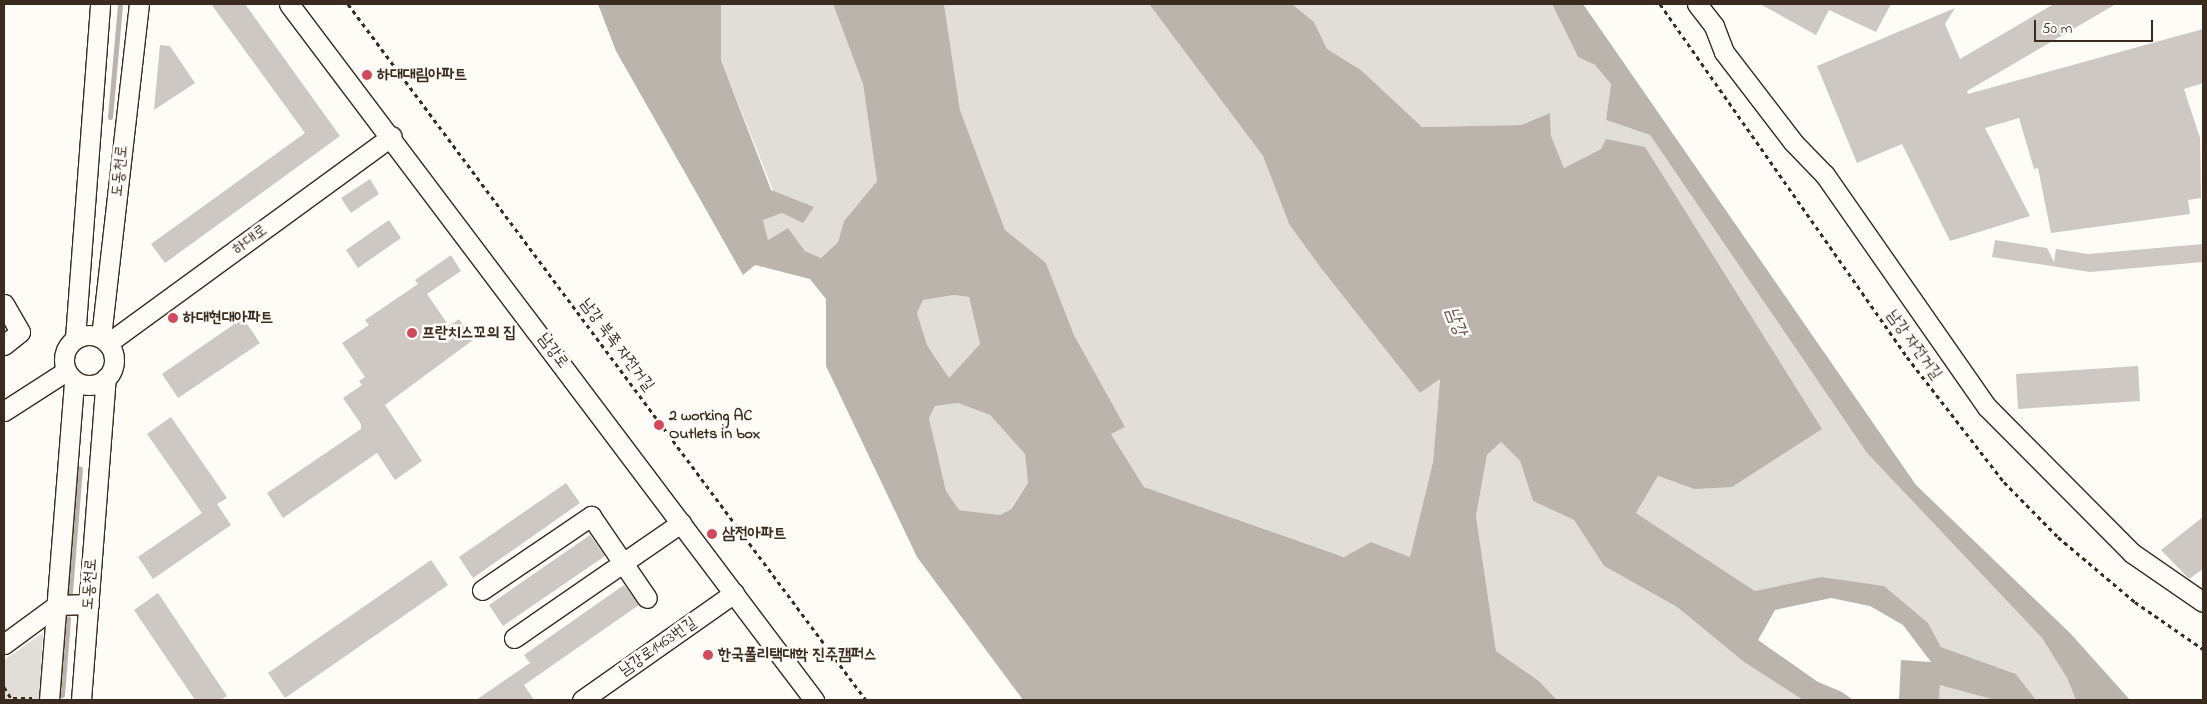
<!DOCTYPE html>
<html>
<head>
<meta charset="utf-8">
<style>
  body { margin:0 }
  #map { position:relative; width:2207px; height:704px; overflow:hidden; background:#fdfcf7; font-family:"Indie Flower","Poor Story",sans-serif }
  div>[style] { position:absolute }
  .green>* { inset:0; background:#e1ded7 }
  .water>* { inset:0; background:#bbb4ad }
  .stream>* { height:5px; margin:-2.5px; padding:0 2.5px; transform-origin:2.5px; border-radius:2.5px; background:#bbb4ad }
  .building>* { inset:0; background:#cdc8c2 }
  .path>* { height:3px; margin-top:-1.5px; transform-origin:0; background:repeating-linear-gradient(90deg,#3b2a1e 0 4px,transparent 0 8px) }
  .roads { filter:drop-shadow(1px 0 #3b2a1e) drop-shadow(-1px 0 #3b2a1e) drop-shadow(0 1px #3b2a1e) drop-shadow(0 -1px #3b2a1e) }
  .minor>* { height:19px; margin:-9.5px; padding:0 9.5px; transform-origin:9.5px; border-radius:9.5px; background:#fdfcf7 }
  .minor>.ring { margin:-9.5px; padding:0; box-sizing:content-box; background:none; border:19px solid #fdfcf7; border-radius:50% }
  .dots>* { width:14px; height:14px; translate:-50% -50%; box-sizing:border-box; border:2px solid #fdfcf7; border-radius:50% }
  span { translate:-50% -50%; white-space:nowrap; text-align:center; line-height:1.15; -webkit-text-stroke:5px #fdfcf7; paint-order:stroke }
  .poi-label { font-size:16px; color:#3b2a1e; font-weight:700 }
  .left { translate:0 -50%; text-align:left }
  .street-label { font-size:16px; color:#3b2a1e }
  .water-label { font-size:18px; color:#615349; font-style:italic }
  .frame { position:absolute; inset:0; border:5px solid #3b2a1e; pointer-events:none }
  .scale { position:absolute; left:2034px; top:20px; width:119px; height:22px; box-sizing:border-box; border:2px solid #3b2a1e; border-top:0; padding-left:6px; font-size:15px; line-height:18px; white-space:nowrap; color:#3b2a1e; -webkit-text-stroke:4px #fdfcf7; paint-order:stroke }
</style>
</head>
<body>
<div id="map">
  <div class="green">
    <div style="clip-path:polygon(721px 4px,833px 4px,863px 84px,877px 181px,844px 221px,838px 242px,821px 258px,805px 251px,788px 228px,768px 240px,763px 220px,782px 213px,721px 60px)"></div>
    <div style="clip-path:polygon(944px 4px,1149px 4px,1263px 156px,1289px 224px,1420px 393px,1440px 379px,1433px 462px,1410px 557px,1371px 542px,1345px 557px,1144px 487px,1111px 434px,1124px 427px,1074px 335px,1046px 263px,1005px 231px,960px 110px)"></div>
    <div style="clip-path:polygon(1292px 4px,1552px 4px,1578px 57px,1595px 65px,1611px 84px,1606px 120px,1650px 135px,1867px 453px,2042px 638px,2067px 678px,2076px 700px,2036px 700px,2016px 674px,1941px 647px,1928px 623px,1821px 577px,1755px 591px,1636px 513px,1658px 476px,1694px 489px,1601px 149px,1564px 168px,1551px 136px,1550px 113px,1521px 125px,1422px 127px,1361px 70px,1327px 49px,1314px 22px)"></div>
    <div style="clip-path:polygon(954px 295px,969px 297px,980px 344px,949px 378px,927px 345px,917px 313px,923px 300px)"></div>
    <div style="clip-path:polygon(958px 403px,990px 415px,1025px 454px,1028px 483px,1010px 509px,1000px 515px,959px 510px,946px 491px,929px 418px,935px 406px)"></div>
    <div style="clip-path:polygon(1501px 442px,1520px 461px,1533px 501px,1574px 520px,1604px 566px,1677px 607px,1744px 662px,1803px 700px,1557px 700px,1539px 681px,1496px 651px,1476px 516px,1487px 455px)"></div>
    <div style="clip-path:polygon(43px 633px,39px 700px,4px 700px,4px 660px)"></div>
    <div style="clip-path:polygon(1940px 684px,1995px 700px,1939px 700px)"></div>
  </div>
  <div class="water">
    <div style="clip-path:polygon(evenodd,598px 4px,721px 4px,721px 60px,771px 190px,814px 207px,803px 223px,782px 213px,763px 220px,768px 240px,788px 228px,805px 251px,821px 258px,838px 242px,844px 221px,877px 181px,863px 84px,833px 4px,944px 4px,960px 110px,1005px 230px,1046px 263px,1074px 335px,1125px 427px,1111px 434px,1144px 487px,1344px 557px,1371px 542px,1410px 557px,1433px 462px,1440px 379px,1420px 393px,1321px 268px,1289px 224px,1263px 156px,1149px 4px,1292px 4px,1314px 22px,1327px 49px,1361px 70px,1422px 127px,1521px 125px,1550px 113px,1551px 136px,1564px 168px,1601px 149px,1606px 139px,1645px 147px,1822px 429px,1732px 487px,1694px 489px,1658px 476px,1636px 513px,1755px 591px,1821px 577px,1884px 586px,1928px 623px,1941px 647px,2016px 674px,2036px 700px,1995px 700px,1940px 685px,1939px 700px,1899px 700px,1901px 660px,1931px 662px,1903px 625px,1870px 606px,1831px 598px,1775px 610px,1758px 640px,1818px 682px,1842px 692px,1853px 700px,1803px 700px,1744px 662px,1677px 607px,1604px 566px,1574px 520px,1533px 501px,1520px 461px,1501px 442px,1487px 455px,1476px 516px,1496px 651px,1539px 681px,1557px 700px,1023px 700px,917px 557px,826px 366px,826px 299px,810px 279px,755px 265px,743px 275px,616px 51px,598px 4px,954px 295px,969px 297px,980px 344px,949px 378px,927px 345px,917px 313px,923px 300px,954px 295px,598px 4px,958px 403px,990px 415px,1025px 454px,1028px 483px,1011px 509px,1000px 515px,959px 510px,946px 491px,929px 418px,935px 406px,958px 403px)"></div>
    <div style="clip-path:polygon(1552px 4px,1583px 4px,1916px 485px,2071px 634px,2130px 700px,2076px 700px,2067px 678px,2042px 638px,1867px 453px,1650px 135px,1606px 120px,1611px 84px,1595px 65px,1578px 57px)"></div>
  </div>
  <div class="stream">
    <div style="left:110px;top:117px;width:113px;rotate:-84.9deg"></div>
    <div style="left:70px;top:592px;width:124px;rotate:-85.4deg"></div>
    <div style="left:62px;top:695px;width:77px;rotate:-85.5deg"></div>
  </div>
  <div class="building">
    <div style="clip-path:polygon(211px 4px,245px 4px,340px 136px,165px 263px,151px 244px,305px 133px)"></div>
    <div style="clip-path:polygon(1760px 4px,1891px 4px,1876px 32px,1829px 10px,1816px 35px)"></div>
    <div style="clip-path:polygon(2054px 4px,2116px 4px,1967px 91px,1968px 94px,2203px 29px,2203px 83px,2184px 89px,2200px 138px,2201px 198px,2188px 200px,2190px 214px,2051px 233px,2038px 168px,2034px 169px,2019px 118px,1985px 128px,2030px 216px,1950px 241px,1902px 144px,1857px 163px,1817px 66px,1955px 8px,1945px 24px,1960px 59px)"></div>
    <div style="clip-path:polygon(160px 45px,170px 46px,195px 83px,154px 110px)"></div>
    <div style="clip-path:polygon(370px 179px,379px 194px,351px 213px,341px 198px)"></div>
    <div style="clip-path:polygon(389px 220px,401px 238px,358px 268px,346px 250px)"></div>
    <div style="clip-path:polygon(1995px 240px,2047px 248px,2054px 262px,2056px 249px,2088px 254px,2203px 244px,2203px 262px,2090px 272px,1992px 257px)"></div>
    <div style="clip-path:polygon(451px 255px,461px 271px,427px 294px,449px 326px,459px 319px,473px 340px,385px 405px,422px 461px,395px 480px,377px 453px,283px 518px,267px 493px,361px 429px,361px 424px,343px 398px,362px 385px,359px 381px,365px 377px,342px 343px,369px 325px,365px 320px,418px 284px,415px 280px)"></div>
    <div style="clip-path:polygon(243px 318px,260px 343px,178px 398px,162px 374px)"></div>
    <div style="clip-path:polygon(2138px 366px,2140px 401px,2018px 409px,2016px 374px)"></div>
    <div style="clip-path:polygon(171px 417px,227px 498px,217px 504px,231px 525px,153px 579px,138px 557px,202px 513px,147px 434px)"></div>
    <div style="clip-path:polygon(566px 483px,580px 503px,473px 578px,459px 557px)"></div>
    <div style="clip-path:polygon(2203px 517px,2203px 569px,2189px 579px,2161px 550px)"></div>
    <div style="clip-path:polygon(590px 535px,605px 556px,503px 626px,489px 605px)"></div>
    <div style="clip-path:polygon(431px 560px,448px 585px,285px 698px,268px 673px)"></div>
    <div style="clip-path:polygon(624px 585px,639px 605px,524px 685px,534px 700px,476px 700px,530px 663px,524px 655px)"></div>
    <div style="clip-path:polygon(158px 593px,227px 696px,220px 700px,195px 700px,134px 610px)"></div>
  </div>
  <div class="path">
    <div style="left:348px;top:4px;width:868px;rotate:53.34deg"></div>
    <div style="left:1660px;top:4px;width:431px;rotate:55deg"></div>
    <div style="left:1907px;top:357px;width:158px;rotate:52.2deg"></div>
    <div style="left:2004px;top:482px;width:77px;rotate:45.5deg"></div>
    <div style="left:2058px;top:537px;width:101px;rotate:40.2deg"></div>
    <div style="left:2135px;top:602px;width:83px;rotate:34.7deg"></div>
    <div style="left:4px;top:687px;width:15px;rotate:58deg"></div>
    <div style="left:13px;top:698px;width:19px"></div>
  </div>
  <div class="roads">
    <div class="minor">
      <div style="left:289px;top:4px;width:872px;rotate:52.97deg"></div>
      <div style="left:1697px;top:4px;width:28px;rotate:52deg"></div>
      <div style="left:1714px;top:26px;width:28px;rotate:69deg"></div>
      <div style="left:1724px;top:52px;width:113px;rotate:52.5deg"></div>
      <div style="left:1793px;top:142px;width:46px;rotate:45.9deg"></div>
      <div style="left:1825px;top:175px;width:283px;rotate:55.1deg"></div>
      <div style="left:1987px;top:407px;width:206px;rotate:45.2deg"></div>
      <div style="left:2132px;top:553px;width:86px;rotate:34.6deg"></div>
      <div style="left:4px;top:304px;width:32px;rotate:60deg"></div>
      <div style="left:20px;top:332px;width:21px;rotate:141deg"></div>
      <div class="ring" style="left:64px;top:335px;width:31px;height:31px"></div>
      <div style="left:101px;top:337px;width:335px;rotate:-83.5deg"></div>
      <div style="left:75px;top:338px;width:335px;rotate:-85.7deg"></div>
      <div style="left:108px;top:343px;width:351px;rotate:-36.1deg"></div>
      <div style="left:4px;top:411px;width:74px;rotate:-32.8deg"></div>
      <div style="left:482px;top:590px;width:132px;rotate:-34.2deg"></div>
      <div style="left:591px;top:516px;width:99px;rotate:55.7deg"></div>
      <div style="left:514px;top:638px;width:203px;rotate:-34.6deg"></div>
      <div style="left:4px;top:644px;width:66px;rotate:-36.3deg"></div>
      <div style="left:57px;top:605px;width:32px;rotate:-2deg"></div>
      <div style="left:49px;top:700px;width:320px;rotate:-85.5deg"></div>
      <div style="left:81px;top:700px;width:323px;rotate:-85.6deg"></div>
      <div style="left:582px;top:700px;width:186px;rotate:-35.1deg"></div>
    </div>
  </div>
  <div class="dots">
    <div style="left:367px;top:75px;background:#d1495b"></div>
    <div style="left:173px;top:318px;background:#d1495b"></div>
    <div style="left:412px;top:333px;background:#d1495b"></div>
    <div style="left:659px;top:425px;background:#d1495b"></div>
    <div style="left:712px;top:534px;background:#d1495b"></div>
    <div style="left:708px;top:655px;background:#d1495b"></div>
  </div>
  <div class="poi-label">
    <span class="left" style="left:377px;top:75px">하대대림아파트</span>
    <span class="left" style="left:183px;top:318px">하대현대아파트</span>
    <span class="left" style="left:422px;top:333px">프란치스꼬의 집</span>
    <span class="left" style="left:669px;top:425px">2 working AC<br>Outlets in box</span>
    <span class="left" style="left:722px;top:534px">삼전아파트</span>
    <span class="left" style="left:718px;top:655px">한국폴리택대학 진주캠퍼스</span>
  </div>
  <div class="street-label">
    <span style="left:120px;top:171px;rotate:-84deg">도동천로</span>
    <span style="left:250px;top:240px;rotate:-36deg">하대로</span>
    <span style="left:617px;top:345px;rotate:53deg">남강 북쪽 자전거길</span>
    <span style="left:1914px;top:345px;rotate:54deg">남강 자전거길</span>
    <span style="left:553px;top:351px;rotate:53deg">남강로</span>
    <span style="left:90px;top:584px;rotate:-86deg">도동천로</span>
    <span style="left:658px;top:647px;rotate:-35deg">남강로1463번길</span>
  </div>
  <div class="water-label">
    <span style="left:1455px;top:322px;rotate:69deg">남강</span>
  </div>
  <div class="frame"></div>
  <div class="scale">50 m</div>
</div>
</body>
</html>
